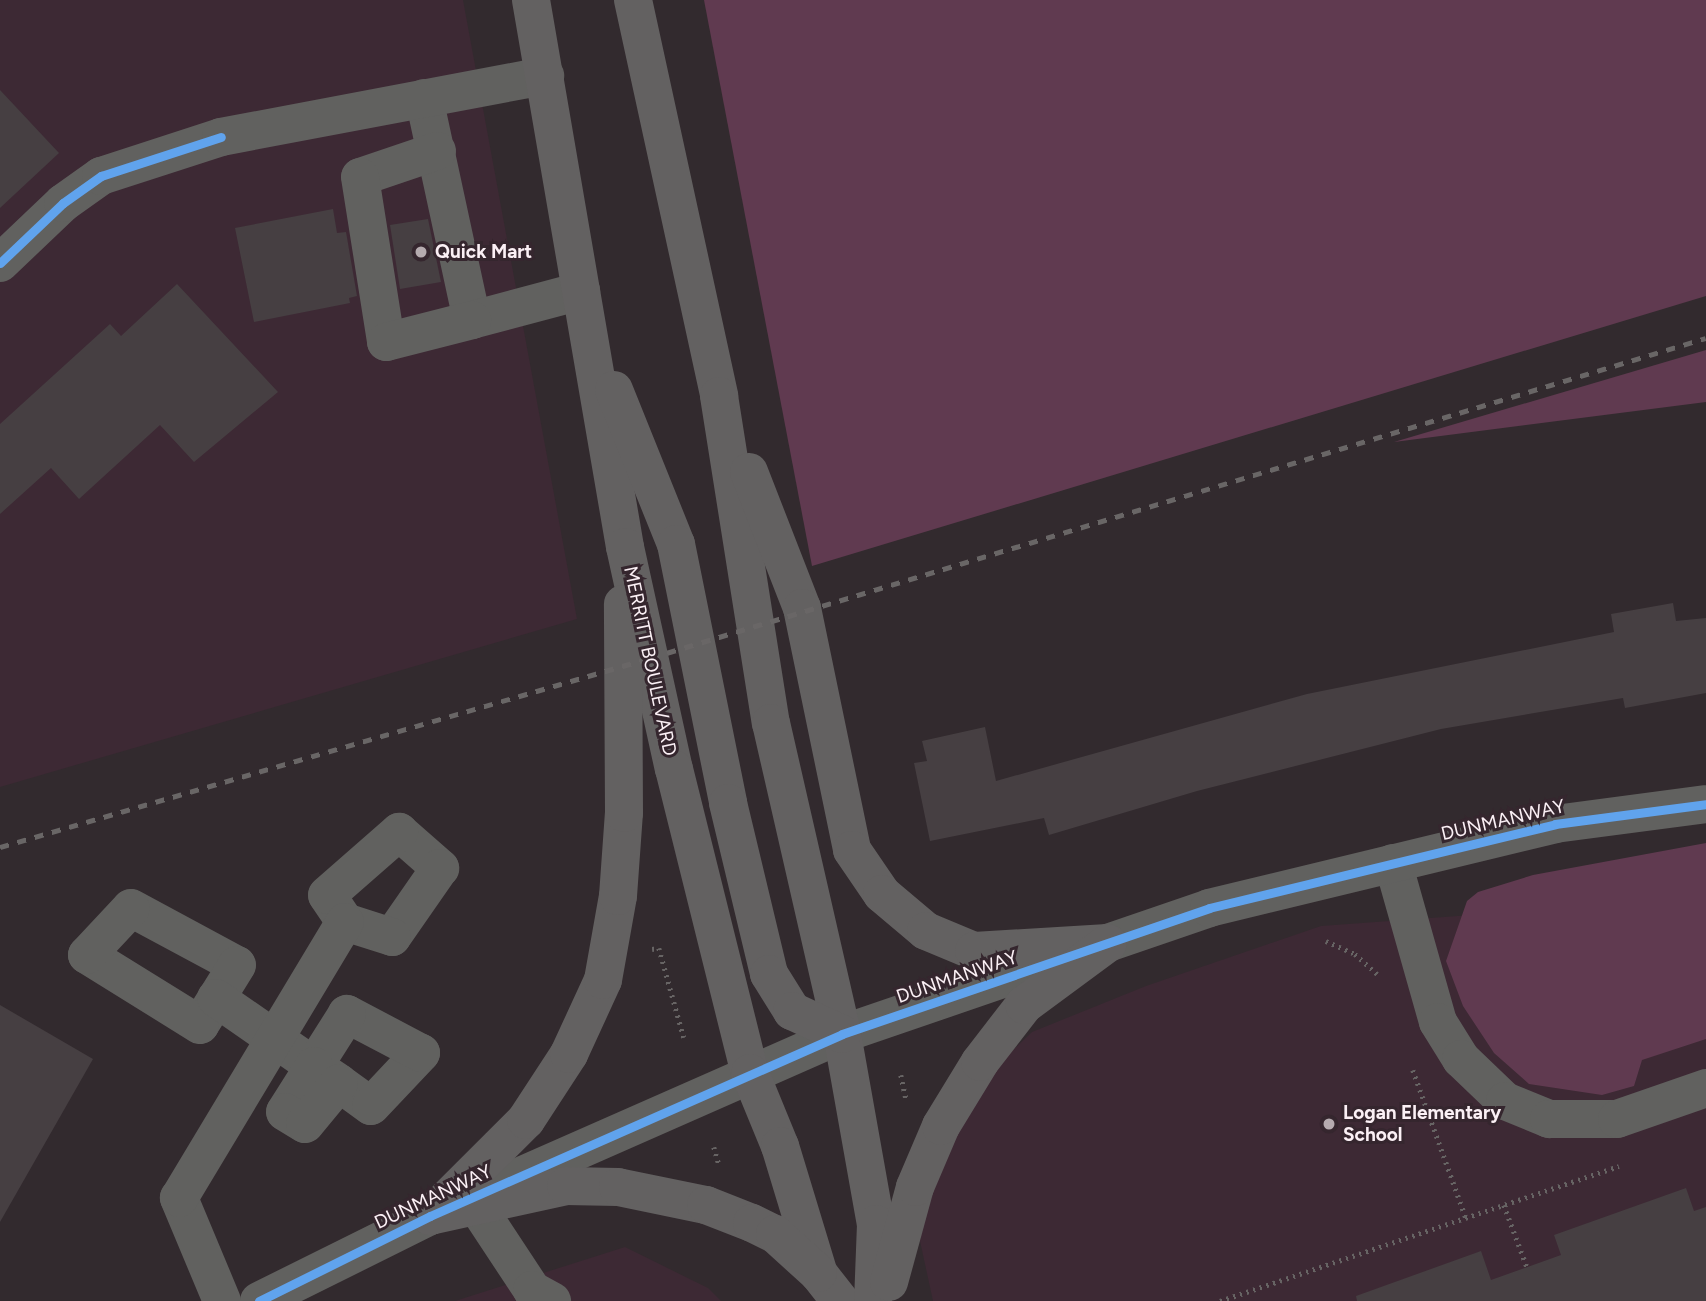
<!DOCTYPE html>
<html>
<head>
<meta charset="utf-8">
<style>
  body { margin:0 }
  #map { position:relative; width:1706px; height:1301px; overflow:hidden; background:#322a2e; font-family:Figtree,sans-serif }
  div>[style] { position:absolute }
  .built>* { inset:0; background:#3d2934 }
  .green>* { inset:0; background:#603a50 }
  .building>* { inset:0; background:#463f42 }
  .path>* { height:4.5px; margin-top:-2.25px; transform-origin:0; background:repeating-linear-gradient(90deg,#676464 0 2px,transparent 0 7px) }
  .minor>* { height:38px; margin:-19px; padding:0 19px; transform-origin:19px; border-radius:19px; background:#61615f }
  .major>* { height:38px; margin:-19px; padding:0 19px; transform-origin:19px; border-radius:19px; background:#636161 }
  .rail>* { height:5px; margin-top:-2.5px; transform-origin:0; background:repeating-linear-gradient(90deg,#696666 0 9px,transparent 0 18px) }
  .cycleway>* { height:9px; margin:-4.5px; padding:0 4.5px; transform-origin:4.5px; border-radius:4.5px; background:#60a3ed }
  .dots>* { width:19px; height:19px; translate:-50% -50%; box-sizing:border-box; border:4px solid #35262e; border-radius:50% }
  span { translate:-50% -50%; white-space:nowrap; text-align:center; line-height:1.15; -webkit-text-stroke:6px #35262e; paint-order:stroke }
  .poi-label { font-size:19px; color:#fbf0f5; font-weight:700 }
  .left { translate:0 -50%; text-align:left }
  .street-label { font-size:19px; color:#fbf0f5 }
</style>
</head>
<body>
<div id="map">
  <div class="built">
    <div style="clip-path:polygon(0 0,463px 0,577px 619px,0 787px)"></div>
    <div style="clip-path:polygon(1706px 875px,1706px 1301px,933px 1301px,920px 1241px,932px 1161px,973px 1088px,1032px 1032px,1146px 986px,1321px 926px,1485px 914px)"></div>
    <div style="clip-path:polygon(625px 1247px,708px 1288px,721px 1301px,455px 1301px)"></div>
  </div>
  <div class="green">
    <div style="clip-path:polygon(704px 0,1706px 0,1706px 296px,812px 566px)"></div>
    <div style="clip-path:polygon(1706px 350px,1706px 402px,1394px 442px)"></div>
    <div style="clip-path:polygon(1706px 843px,1706px 1039px,1642px 1060px,1634px 1086px,1602px 1095px,1529px 1084px,1494px 1053px,1463px 1006px,1446px 961px,1467px 901px,1478px 892px,1533px 875px)"></div>
  </div>
  <div class="building">
    <div style="clip-path:polygon(0 90px,59px 153px,0 208px)"></div>
    <div style="clip-path:polygon(333px 209px,337px 233px,346px 232px,357px 296px,349px 298px,350px 303px,254px 322px,235px 228px)"></div>
    <div style="clip-path:polygon(428px 219px,441px 282px,400px 289px,390px 225px)"></div>
    <div style="clip-path:polygon(177px 284px,278px 392px,194px 462px,160px 425px,79px 499px,51px 468px,0 514px,0 424px,110px 324px,121px 336px)"></div>
    <div style="clip-path:polygon(1673px 603px,1676px 621px,1706px 618px,1706px 693px,1625px 708px,1623px 698px,1441px 729px,1197px 791px,1049px 835px,1044px 818px,930px 841px,914px 763px,927px 761px,922px 741px,985px 727px,996px 781px,1307px 694px,1614px 632px,1611px 614px)"></div>
    <div style="clip-path:polygon(0 1005px,93px 1059px,0 1222px)"></div>
    <div style="clip-path:polygon(1686px 1188px,1694px 1211px,1706px 1207px,1706px 1301px,1357px 1301px,1356px 1296px,1481px 1251px,1491px 1280px,1561px 1255px,1554px 1235px)"></div>
  </div>
  <div class="path">
    <div style="left:1326px;top:941px;width:32px;rotate:24deg"></div>
    <div style="left:1355px;top:954px;width:30px;rotate:42deg"></div>
    <div style="left:652px;top:949px;width:7px;rotate:-8deg"></div>
    <div style="left:659px;top:948px;width:93px;rotate:74.5deg"></div>
    <div style="left:1413px;top:1070px;width:157px;rotate:70.3deg"></div>
    <div style="left:901px;top:1075px;width:24px;rotate:78deg"></div>
    <div style="left:714px;top:1147px;width:18px;rotate:74deg"></div>
    <div style="left:1504px;top:1205px;width:66px;rotate:69.6deg"></div>
    <div style="left:1220px;top:1301px;width:421px;rotate:-18.7deg"></div>
  </div>
  <div class="minor">
    <div style="left:424px;top:98px;width:227px;rotate:77.8deg"></div>
    <div style="left:472px;top:320px;width:113px;rotate:-14.9deg"></div>
    <div style="left:437px;top:151px;width:81px;rotate:161.3deg"></div>
    <div style="left:360px;top:177px;width:167px;rotate:81deg"></div>
    <div style="left:386px;top:342px;width:89px;rotate:-14.3deg"></div>
    <div style="left:0;top:263px;width:87px;rotate:-43.6deg"></div>
    <div style="left:63px;top:203px;width:47px;rotate:-35.4deg"></div>
    <div style="left:101px;top:176px;width:126px;rotate:-18deg"></div>
    <div style="left:221px;top:137px;width:330px;rotate:-10.7deg"></div>
    <div style="left:399px;top:832px;width:55px;rotate:41.3deg"></div>
    <div style="left:440px;top:868px;width:84px;rotate:124.8deg"></div>
    <div style="left:392px;top:937px;width:49px;rotate:-162.3deg"></div>
    <div style="left:345px;top:922px;width:32px;rotate:-124deg"></div>
    <div style="left:327px;top:895px;width:96px;rotate:-41.2deg"></div>
    <div style="left:1393px;top:863px;width:165px;rotate:74.2deg"></div>
    <div style="left:1438px;top:1022px;width:44px;rotate:58.1deg"></div>
    <div style="left:1461px;top:1059px;width:61px;rotate:43.7deg"></div>
    <div style="left:1505px;top:1101px;width:48px;rotate:22.2deg"></div>
    <div style="left:1549px;top:1119px;width:68px"></div>
    <div style="left:1617px;top:1119px;width:94px;rotate:-19.2deg"></div>
    <div style="left:131px;top:908px;width:120px;rotate:28.3deg"></div>
    <div style="left:237px;top:965px;width:70px;rotate:121.7deg"></div>
    <div style="left:200px;top:1025px;width:133px;rotate:-148.2deg"></div>
    <div style="left:87px;top:955px;width:64px;rotate:-46.9deg"></div>
    <div style="left:216px;top:998px;width:72px;rotate:34.8deg"></div>
    <div style="left:275px;top:1039px;width:47px;rotate:34.7deg"></div>
    <div style="left:314px;top:1066px;width:30px;rotate:34deg"></div>
    <div style="left:339px;top:1083px;width:39px;rotate:36deg"></div>
    <div style="left:371px;top:1106px;width:73px;rotate:-46.7deg"></div>
    <div style="left:421px;top:1053px;width:84px;rotate:-152.2deg"></div>
    <div style="left:347px;top:1014px;width:62px;rotate:122.4deg"></div>
    <div style="left:314px;top:1066px;width:54px;rotate:122.2deg"></div>
    <div style="left:285px;top:1112px;width:23px;rotate:31deg"></div>
    <div style="left:305px;top:1124px;width:53px;rotate:-50.3deg"></div>
    <div style="left:476px;top:1205px;width:102px;rotate:56.6deg"></div>
    <div style="left:532px;top:1290px;width:23px;rotate:29deg"></div>
    <div style="left:222px;top:1301px;width:112px;rotate:-112.7deg"></div>
    <div style="left:179px;top:1198px;width:322px;rotate:-59deg"></div>
    <div style="left:259px;top:1301px;width:191px;rotate:-26.4deg"></div>
    <div style="left:430px;top:1216px;width:450px;rotate:-23.8deg"></div>
    <div style="left:842px;top:1034px;width:388px;rotate:-18.9deg"></div>
    <div style="left:1209px;top:908px;width:356px;rotate:-13.6deg"></div>
    <div style="left:1555px;top:824px;width:152px;rotate:-7.5deg"></div>
  </div>
  <div class="major">
    <div style="left:531px;top:0;width:555px;rotate:80.25deg"></div>
    <div style="left:625px;top:547px;width:227px;rotate:77.6deg"></div>
    <div style="left:674px;top:769px;width:313px;rotate:76deg"></div>
    <div style="left:750px;top:1073px;width:79px;rotate:67.7deg"></div>
    <div style="left:780px;top:1146px;width:134px;rotate:73.1deg"></div>
    <div style="left:819px;top:1274px;width:34px;rotate:52deg"></div>
    <div style="left:633px;top:0;width:405px;rotate:77.7deg"></div>
    <div style="left:719px;top:396px;width:331px;rotate:81deg"></div>
    <div style="left:771px;top:723px;width:319px;rotate:77.1deg"></div>
    <div style="left:842px;top:1034px;width:193px;rotate:79.9deg"></div>
    <div style="left:876px;top:1224px;width:77px;rotate:92.2deg"></div>
    <div style="left:614px;top:390px;width:166px;rotate:68.1deg"></div>
    <div style="left:676px;top:544px;width:264px;rotate:78.6deg"></div>
    <div style="left:728px;top:803px;width:176px;rotate:76.5deg"></div>
    <div style="left:769px;top:974px;width:44px;rotate:58.1deg"></div>
    <div style="left:792px;top:1011px;width:55px;rotate:24.7deg"></div>
    <div style="left:749px;top:472px;width:146px;rotate:68.7deg"></div>
    <div style="left:802px;top:608px;width:247px;rotate:78.3deg"></div>
    <div style="left:852px;top:850px;width:53px;rotate:55.7deg"></div>
    <div style="left:882px;top:894px;width:57px;rotate:40.1deg"></div>
    <div style="left:926px;top:931px;width:52px;rotate:22.6deg"></div>
    <div style="left:974px;top:951px;width:134px;rotate:-3.4deg"></div>
    <div style="left:430px;top:1216px;width:136px;rotate:-45deg"></div>
    <div style="left:526px;top:1120px;width:79px;rotate:-56.9deg"></div>
    <div style="left:569px;top:1054px;width:81px;rotate:-65.3deg"></div>
    <div style="left:603px;top:980px;width:85px;rotate:-79.9deg"></div>
    <div style="left:618px;top:896px;width:83px;rotate:-85.9deg"></div>
    <div style="left:624px;top:813px;width:209px;rotate:-90.3deg"></div>
    <div style="left:430px;top:1216px;width:139px;rotate:-12.4deg"></div>
    <div style="left:566px;top:1186px;width:52px;rotate:1.1deg"></div>
    <div style="left:618px;top:1187px;width:90px;rotate:11.6deg"></div>
    <div style="left:706px;top:1205px;width:49px;rotate:21.4deg"></div>
    <div style="left:752px;top:1223px;width:25px;rotate:26deg"></div>
    <div style="left:775px;top:1234px;width:58px;rotate:42.2deg"></div>
    <div style="left:889px;top:1282px;width:98px;rotate:-74.7deg"></div>
    <div style="left:915px;top:1187px;width:66px;rotate:-66.9deg"></div>
    <div style="left:941px;top:1126px;width:75px;rotate:-58.6deg"></div>
    <div style="left:980px;top:1062px;width:72px;rotate:-52.3deg"></div>
    <div style="left:1024px;top:1005px;width:104px;rotate:-36.4deg"></div>
  </div>
  <div class="rail">
    <div style="left:0;top:847px;width:677px;rotate:-16.21deg"></div>
    <div style="left:650px;top:658px;width:1103px;rotate:-16.86deg"></div>
  </div>
  <div class="cycleway">
    <div style="left:0;top:263px;width:87px;rotate:-43.6deg"></div>
    <div style="left:63px;top:203px;width:47px;rotate:-35.4deg"></div>
    <div style="left:101px;top:176px;width:126px;rotate:-18deg"></div>
    <div style="left:259px;top:1301px;width:191px;rotate:-26.4deg"></div>
    <div style="left:430px;top:1216px;width:450px;rotate:-23.8deg"></div>
    <div style="left:842px;top:1034px;width:388px;rotate:-18.9deg"></div>
    <div style="left:1209px;top:908px;width:356px;rotate:-13.6deg"></div>
    <div style="left:1555px;top:824px;width:152px;rotate:-7.5deg"></div>
  </div>
  <div class="dots">
    <div style="left:421px;top:252px;background:#b5abaf"></div>
    <div style="left:1329px;top:1124px;background:#b5abaf"></div>
  </div>
  <div class="poi-label">
    <span class="left" style="left:435px;top:252px">Quick Mart</span>
    <span class="left" style="left:1343px;top:1124px">Logan Elementary<br>School</span>
  </div>
  <div class="street-label">
    <span style="left:650px;top:661px;rotate:78deg">MERRITT BOULEVARD</span>
    <span style="left:1503px;top:820px;rotate:-13deg">DUNMANWAY</span>
    <span style="left:957px;top:977px;rotate:-19deg">DUNMANWAY</span>
    <span style="left:433px;top:1197px;rotate:-25deg">DUNMANWAY</span>
  </div>
</div>
</body>
</html>
